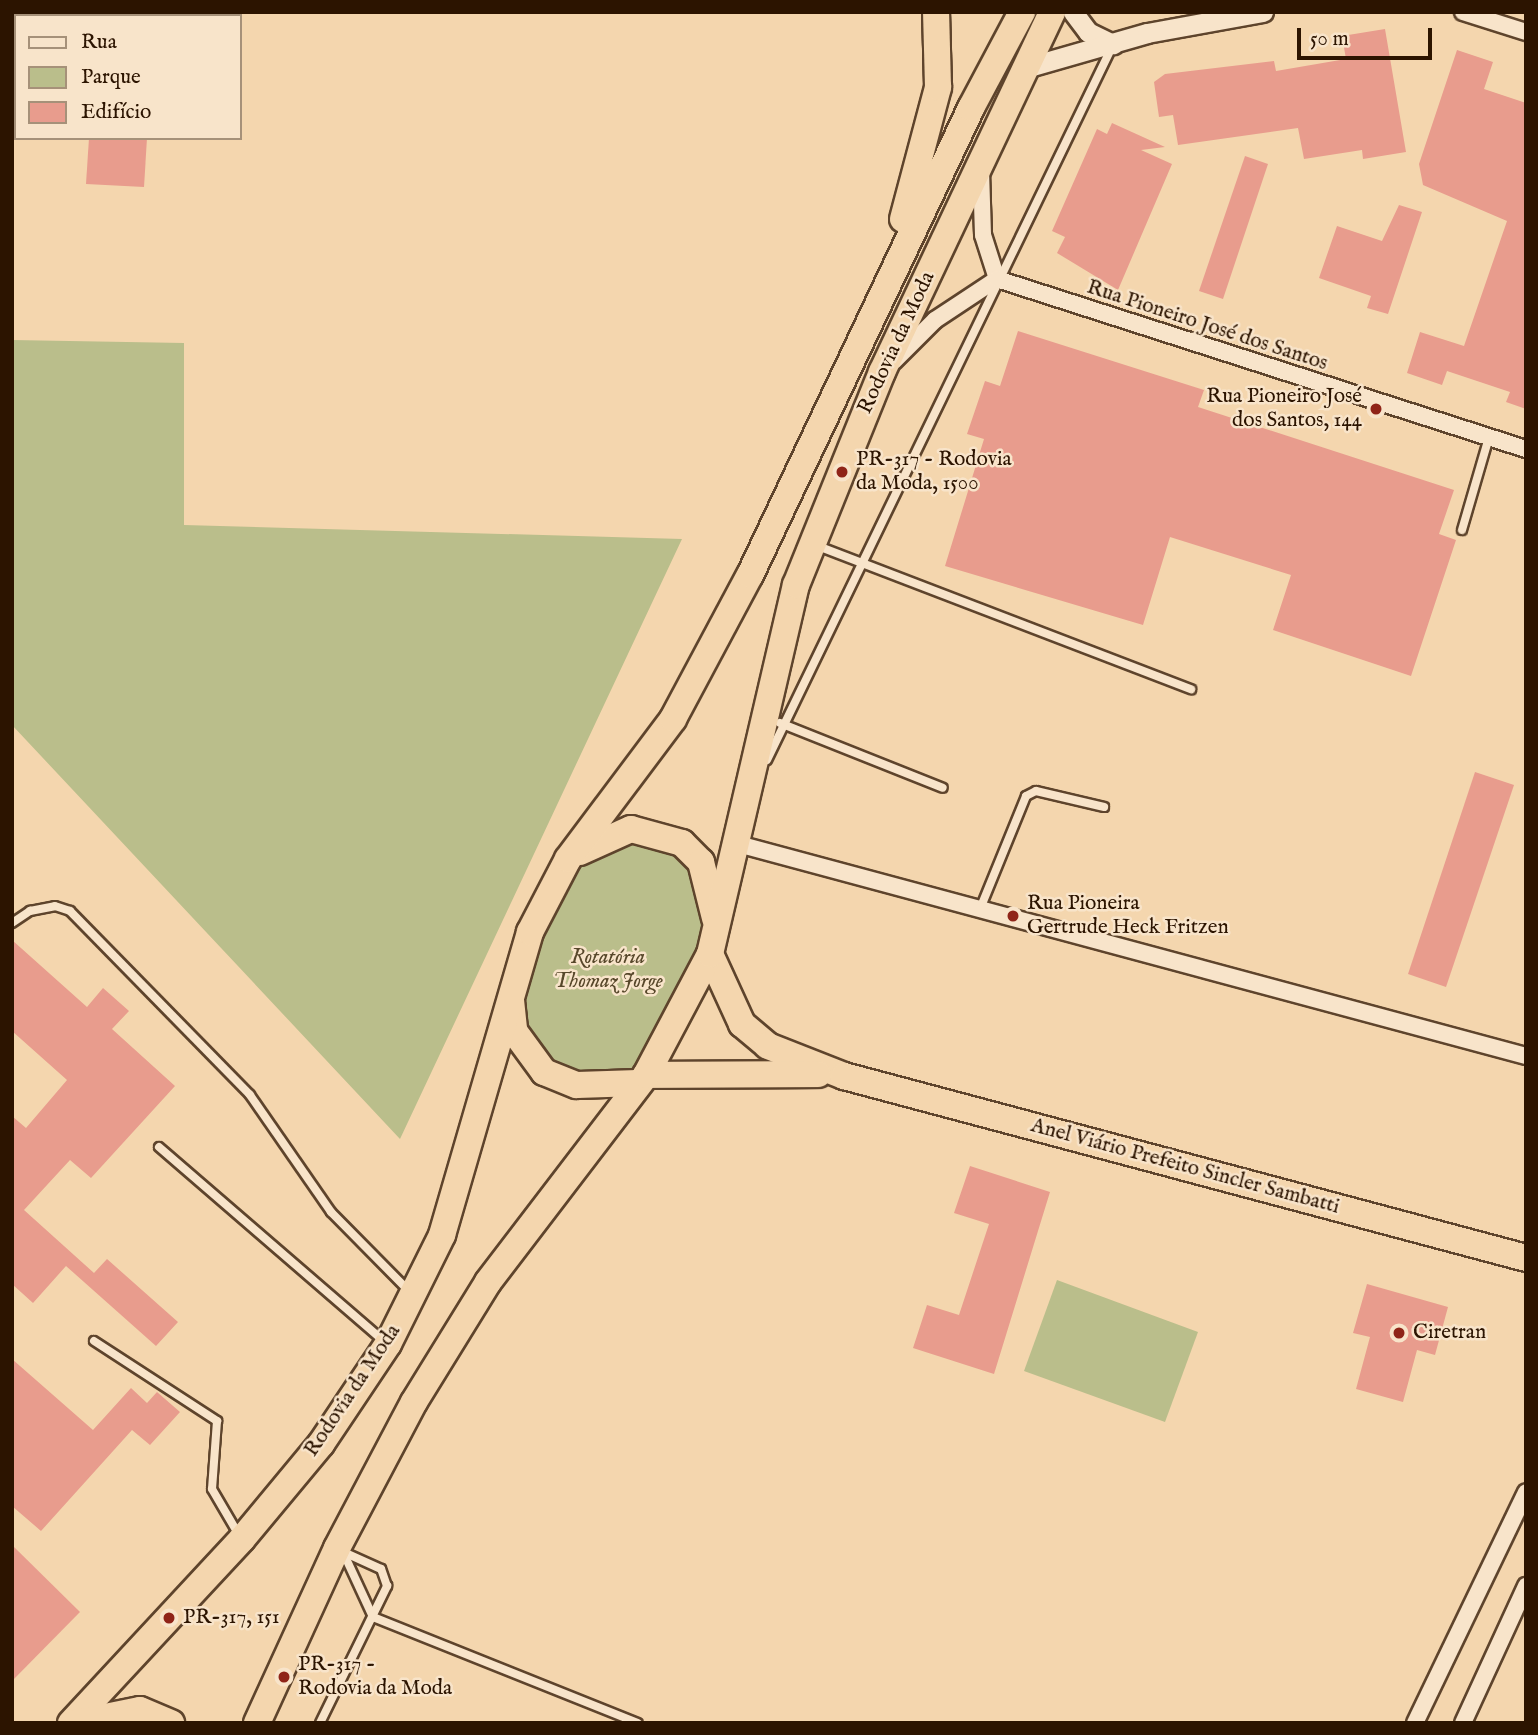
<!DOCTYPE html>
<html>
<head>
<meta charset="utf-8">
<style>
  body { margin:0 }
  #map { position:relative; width:1538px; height:1735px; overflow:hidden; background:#f4d6ae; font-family:"IM FELL English",serif }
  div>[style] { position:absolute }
  .green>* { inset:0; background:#babe8b }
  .building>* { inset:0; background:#e89c8d }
  .roads { filter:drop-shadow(2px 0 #5e442c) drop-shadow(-2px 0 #5e442c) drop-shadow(0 2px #5e442c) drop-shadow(0 -2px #5e442c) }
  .service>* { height:8px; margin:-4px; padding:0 4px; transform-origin:4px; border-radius:4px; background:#f8e4ca }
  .minor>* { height:16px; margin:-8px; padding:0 8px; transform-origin:8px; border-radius:8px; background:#f8e4ca }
  .tertiary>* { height:19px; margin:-9.5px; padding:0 9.5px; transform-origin:9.5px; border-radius:9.5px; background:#f8e4ca }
  .trunk>* { height:26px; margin:-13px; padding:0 13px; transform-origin:13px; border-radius:13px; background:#f4d6ae }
  .dots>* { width:19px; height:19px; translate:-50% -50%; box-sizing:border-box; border:4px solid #f8e4ca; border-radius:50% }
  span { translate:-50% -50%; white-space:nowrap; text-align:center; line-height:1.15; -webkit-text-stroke:5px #f8e4ca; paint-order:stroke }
  .street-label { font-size:21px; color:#2c1400 }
  .poi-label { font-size:21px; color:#2c1400 }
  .right { translate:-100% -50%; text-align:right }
  .left { translate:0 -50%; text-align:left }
  .park-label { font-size:21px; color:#57472a; font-style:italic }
  .frame { position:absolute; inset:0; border:14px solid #2c1400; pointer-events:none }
  .legend { position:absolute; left:14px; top:14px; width:228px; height:126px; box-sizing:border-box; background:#f8e4ca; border:2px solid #a69179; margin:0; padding:9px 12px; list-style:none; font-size:21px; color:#2c1400 }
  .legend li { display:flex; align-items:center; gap:14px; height:35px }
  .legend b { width:35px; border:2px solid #a69179 }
  .scale { position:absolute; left:1297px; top:28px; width:135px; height:32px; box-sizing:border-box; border:4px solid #2c1400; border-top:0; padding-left:9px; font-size:21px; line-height:24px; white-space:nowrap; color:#2c1400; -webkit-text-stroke:5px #f8e4ca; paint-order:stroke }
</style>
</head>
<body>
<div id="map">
  <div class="green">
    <div style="clip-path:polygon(12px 340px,184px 343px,184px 525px,682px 539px,400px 1139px,12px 725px)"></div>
    <div style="clip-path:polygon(602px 837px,682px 843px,716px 931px,646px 1075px,577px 1085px,514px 1031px,530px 932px,568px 859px)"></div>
    <div style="clip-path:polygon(1057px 1280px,1198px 1332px,1165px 1422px,1024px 1371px)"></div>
  </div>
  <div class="building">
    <div style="clip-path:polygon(1385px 29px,1406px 152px,1363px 159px,1362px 150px,1304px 159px,1298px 128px,1178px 145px,1173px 115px,1159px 117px,1154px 82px,1165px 74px,1274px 61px,1276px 71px,1346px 59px,1342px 36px)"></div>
    <div style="clip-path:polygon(1457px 50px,1493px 62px,1484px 89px,1526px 103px,1526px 409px,1506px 402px,1510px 392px,1447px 371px,1442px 385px,1407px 373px,1420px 332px,1464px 346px,1507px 221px,1423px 185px,1419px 164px)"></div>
    <div style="clip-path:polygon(1112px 123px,1165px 147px,1141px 150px,1172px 164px,1118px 290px,1057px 253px,1065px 237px,1052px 231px,1097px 129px,1107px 134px)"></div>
    <div style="clip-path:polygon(89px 138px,147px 138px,144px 187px,86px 184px)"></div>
    <div style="clip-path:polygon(1245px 156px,1268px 164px,1223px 299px,1199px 291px)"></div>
    <div style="clip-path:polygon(1399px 205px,1422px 212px,1388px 314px,1367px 308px,1371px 296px,1319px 278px,1337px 226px,1382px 241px)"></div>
    <div style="clip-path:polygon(1018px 331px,1204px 390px,1198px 407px,1454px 490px,1439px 534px,1456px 540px,1411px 676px,1273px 630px,1291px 575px,1170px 537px,1143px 625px,945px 566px,984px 439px,967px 434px,985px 381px,1000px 386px)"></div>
    <div style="clip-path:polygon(1475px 772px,1514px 785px,1446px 987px,1408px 974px)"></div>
    <div style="clip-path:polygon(12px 940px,87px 1007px,103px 988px,129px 1011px,112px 1029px,175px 1086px,91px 1178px,70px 1160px,24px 1210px,94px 1273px,107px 1259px,178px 1322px,156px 1346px,66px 1266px,33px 1303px,12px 1284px,12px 1116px,26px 1128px,67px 1080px,12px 1031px)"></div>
    <div style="clip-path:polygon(970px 1166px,1050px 1192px,994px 1374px,913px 1348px,927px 1305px,959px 1315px,989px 1224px,954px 1213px)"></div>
    <div style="clip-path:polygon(1367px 1284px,1448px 1307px,1435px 1355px,1417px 1350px,1403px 1402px,1356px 1389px,1370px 1337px,1353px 1333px)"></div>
    <div style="clip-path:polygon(12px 1359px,93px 1430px,131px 1388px,147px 1403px,157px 1392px,180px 1412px,150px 1445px,132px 1430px,41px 1531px,12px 1506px)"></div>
    <div style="clip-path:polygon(12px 1545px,80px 1612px,12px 1681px)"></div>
  </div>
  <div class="roads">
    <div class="service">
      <div style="left:1462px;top:530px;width:97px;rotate:-73.8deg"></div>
      <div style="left:815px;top:545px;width:403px;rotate:21deg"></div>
      <div style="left:780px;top:723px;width:175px;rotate:21.7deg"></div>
      <div style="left:767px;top:760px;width:792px;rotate:-64.18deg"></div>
      <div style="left:980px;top:909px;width:122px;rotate:-67.8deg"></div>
      <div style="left:1026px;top:796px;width:11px;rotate:-27deg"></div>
      <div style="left:1036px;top:791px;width:70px;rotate:13.2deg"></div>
      <div style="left:12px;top:923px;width:22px;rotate:-34deg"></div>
      <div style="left:30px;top:911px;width:25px;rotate:-11deg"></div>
      <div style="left:55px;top:906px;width:16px;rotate:18deg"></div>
      <div style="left:70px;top:911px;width:257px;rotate:45.6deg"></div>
      <div style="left:250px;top:1095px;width:142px;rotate:55.3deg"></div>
      <div style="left:331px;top:1212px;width:111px;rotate:45.4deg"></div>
      <div style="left:159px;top:1147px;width:298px;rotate:40.8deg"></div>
      <div style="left:94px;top:1341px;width:147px;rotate:33deg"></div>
      <div style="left:217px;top:1421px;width:68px;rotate:94.2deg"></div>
      <div style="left:212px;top:1489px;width:56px;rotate:59.7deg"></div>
      <div style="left:343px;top:1552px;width:72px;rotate:65.2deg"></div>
      <div style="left:373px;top:1617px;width:285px;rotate:21.8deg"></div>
      <div style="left:320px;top:1723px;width:153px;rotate:-63.9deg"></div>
      <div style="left:387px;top:1586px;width:18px;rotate:-109deg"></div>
      <div style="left:381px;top:1569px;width:44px;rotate:-155.8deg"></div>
    </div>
    <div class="minor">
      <div style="left:1463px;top:12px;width:66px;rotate:17.6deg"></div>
      <div style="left:981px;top:171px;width:64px;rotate:88.2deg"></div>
      <div style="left:983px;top:235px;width:46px;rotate:72.3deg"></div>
      <div style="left:894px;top:361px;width:58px;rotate:-45deg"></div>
      <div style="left:935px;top:320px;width:74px;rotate:-33.5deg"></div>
      <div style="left:997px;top:279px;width:556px;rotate:17.82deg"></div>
      <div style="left:738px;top:844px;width:816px;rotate:15.06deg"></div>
      <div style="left:1415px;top:1723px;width:256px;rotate:-64.3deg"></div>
      <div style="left:1463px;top:1723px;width:151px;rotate:-65.3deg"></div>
    </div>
    <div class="tertiary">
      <div style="left:1073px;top:12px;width:25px;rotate:53deg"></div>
      <div style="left:1088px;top:32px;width:28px;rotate:26deg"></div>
      <div style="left:1025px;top:68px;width:127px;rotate:-16deg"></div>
      <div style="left:1147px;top:33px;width:118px;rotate:-10.3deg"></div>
    </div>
    <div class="trunk">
      <div style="left:903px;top:219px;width:137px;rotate:-75.1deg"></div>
      <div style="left:938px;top:87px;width:75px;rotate:-91.5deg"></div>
      <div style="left:580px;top:852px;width:56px;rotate:-24.3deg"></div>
      <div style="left:631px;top:829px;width:53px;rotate:15.4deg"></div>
      <div style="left:682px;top:843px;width:27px;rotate:45deg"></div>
      <div style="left:701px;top:862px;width:58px;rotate:76deg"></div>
      <div style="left:710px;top:954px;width:77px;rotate:65.4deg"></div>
      <div style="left:742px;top:1024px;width:34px;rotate:40deg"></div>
      <div style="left:768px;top:1046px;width:82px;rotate:21.5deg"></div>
      <div style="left:844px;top:1076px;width:706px;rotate:14.94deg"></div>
      <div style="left:511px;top:1000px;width:31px;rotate:84deg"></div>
      <div style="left:514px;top:1031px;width:51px;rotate:53.8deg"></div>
      <div style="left:544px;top:1072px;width:35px;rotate:22deg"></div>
      <div style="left:577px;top:1085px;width:61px;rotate:-1.9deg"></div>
      <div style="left:646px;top:1075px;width:172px;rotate:-0.3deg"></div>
      <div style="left:71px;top:1723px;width:251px;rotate:-47.1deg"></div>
      <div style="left:242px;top:1539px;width:124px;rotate:-50.3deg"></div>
      <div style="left:321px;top:1444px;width:120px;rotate:-56.2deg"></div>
      <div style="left:388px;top:1344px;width:122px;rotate:-63.6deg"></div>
      <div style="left:442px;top:1235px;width:316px;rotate:-73.8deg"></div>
      <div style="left:530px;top:932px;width:82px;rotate:-62.5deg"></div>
      <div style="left:568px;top:859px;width:175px;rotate:-53.1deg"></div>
      <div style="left:673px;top:719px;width:163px;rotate:-61.9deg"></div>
      <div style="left:750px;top:575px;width:517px;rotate:-64.67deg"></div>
      <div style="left:971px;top:108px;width:109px;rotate:-62deg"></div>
      <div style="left:76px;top:1723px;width:65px;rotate:-11.5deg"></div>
      <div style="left:140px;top:1710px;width:34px;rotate:23deg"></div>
      <div style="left:257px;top:1723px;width:192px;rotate:-65.4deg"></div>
      <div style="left:337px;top:1548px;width:165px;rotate:-62.2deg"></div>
      <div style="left:414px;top:1402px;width:141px;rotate:-58.3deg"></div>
      <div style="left:488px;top:1282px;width:260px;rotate:-52.6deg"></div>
      <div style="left:646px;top:1075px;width:137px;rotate:-62.1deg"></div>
      <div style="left:710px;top:954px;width:379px;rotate:-76.9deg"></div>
      <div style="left:796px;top:585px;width:230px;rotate:-68deg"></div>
      <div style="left:882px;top:372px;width:398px;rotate:-64.7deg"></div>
    </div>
  </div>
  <div class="dots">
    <div style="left:1376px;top:409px;background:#8f2418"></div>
    <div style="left:842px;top:472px;background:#8f2418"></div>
    <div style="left:1013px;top:916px;background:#8f2418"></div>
    <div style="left:1399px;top:1333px;background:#8f2418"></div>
    <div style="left:169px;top:1618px;background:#8f2418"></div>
    <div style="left:284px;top:1677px;background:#8f2418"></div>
  </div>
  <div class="street-label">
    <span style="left:1207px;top:326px;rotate:18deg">Rua Pioneiro José dos Santos</span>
    <span style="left:897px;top:343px;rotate:-65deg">Rodovia da Moda</span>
    <span style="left:1185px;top:1167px;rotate:15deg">Anel Viário Prefeito Sincler Sambatti</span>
    <span style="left:353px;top:1391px;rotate:-56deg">Rodovia da Moda</span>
  </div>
  <div class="poi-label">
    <span class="right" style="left:1362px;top:409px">Rua Pioneiro José<br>dos Santos, 144</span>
    <span class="left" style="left:856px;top:472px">PR-317 - Rodovia<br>da Moda, 1500</span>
    <span class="left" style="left:1027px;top:916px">Rua Pioneira<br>Gertrude Heck Fritzen</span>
    <span class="left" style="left:1413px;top:1333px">Ciretran</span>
    <span class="left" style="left:183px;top:1618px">PR-317, 151</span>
    <span class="left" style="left:298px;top:1677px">PR-317 -<br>Rodovia da Moda</span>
  </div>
  <div class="park-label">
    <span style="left:608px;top:970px">Rotatória<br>Thomaz Jorge</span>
  </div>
  <div class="frame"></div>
  <ul class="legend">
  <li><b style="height:9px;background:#f8e4ca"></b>Rua</li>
  <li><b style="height:19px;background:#babe8b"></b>Parque</li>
  <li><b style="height:19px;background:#e89c8d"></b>Edifício</li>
  </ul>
  <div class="scale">50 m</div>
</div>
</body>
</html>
